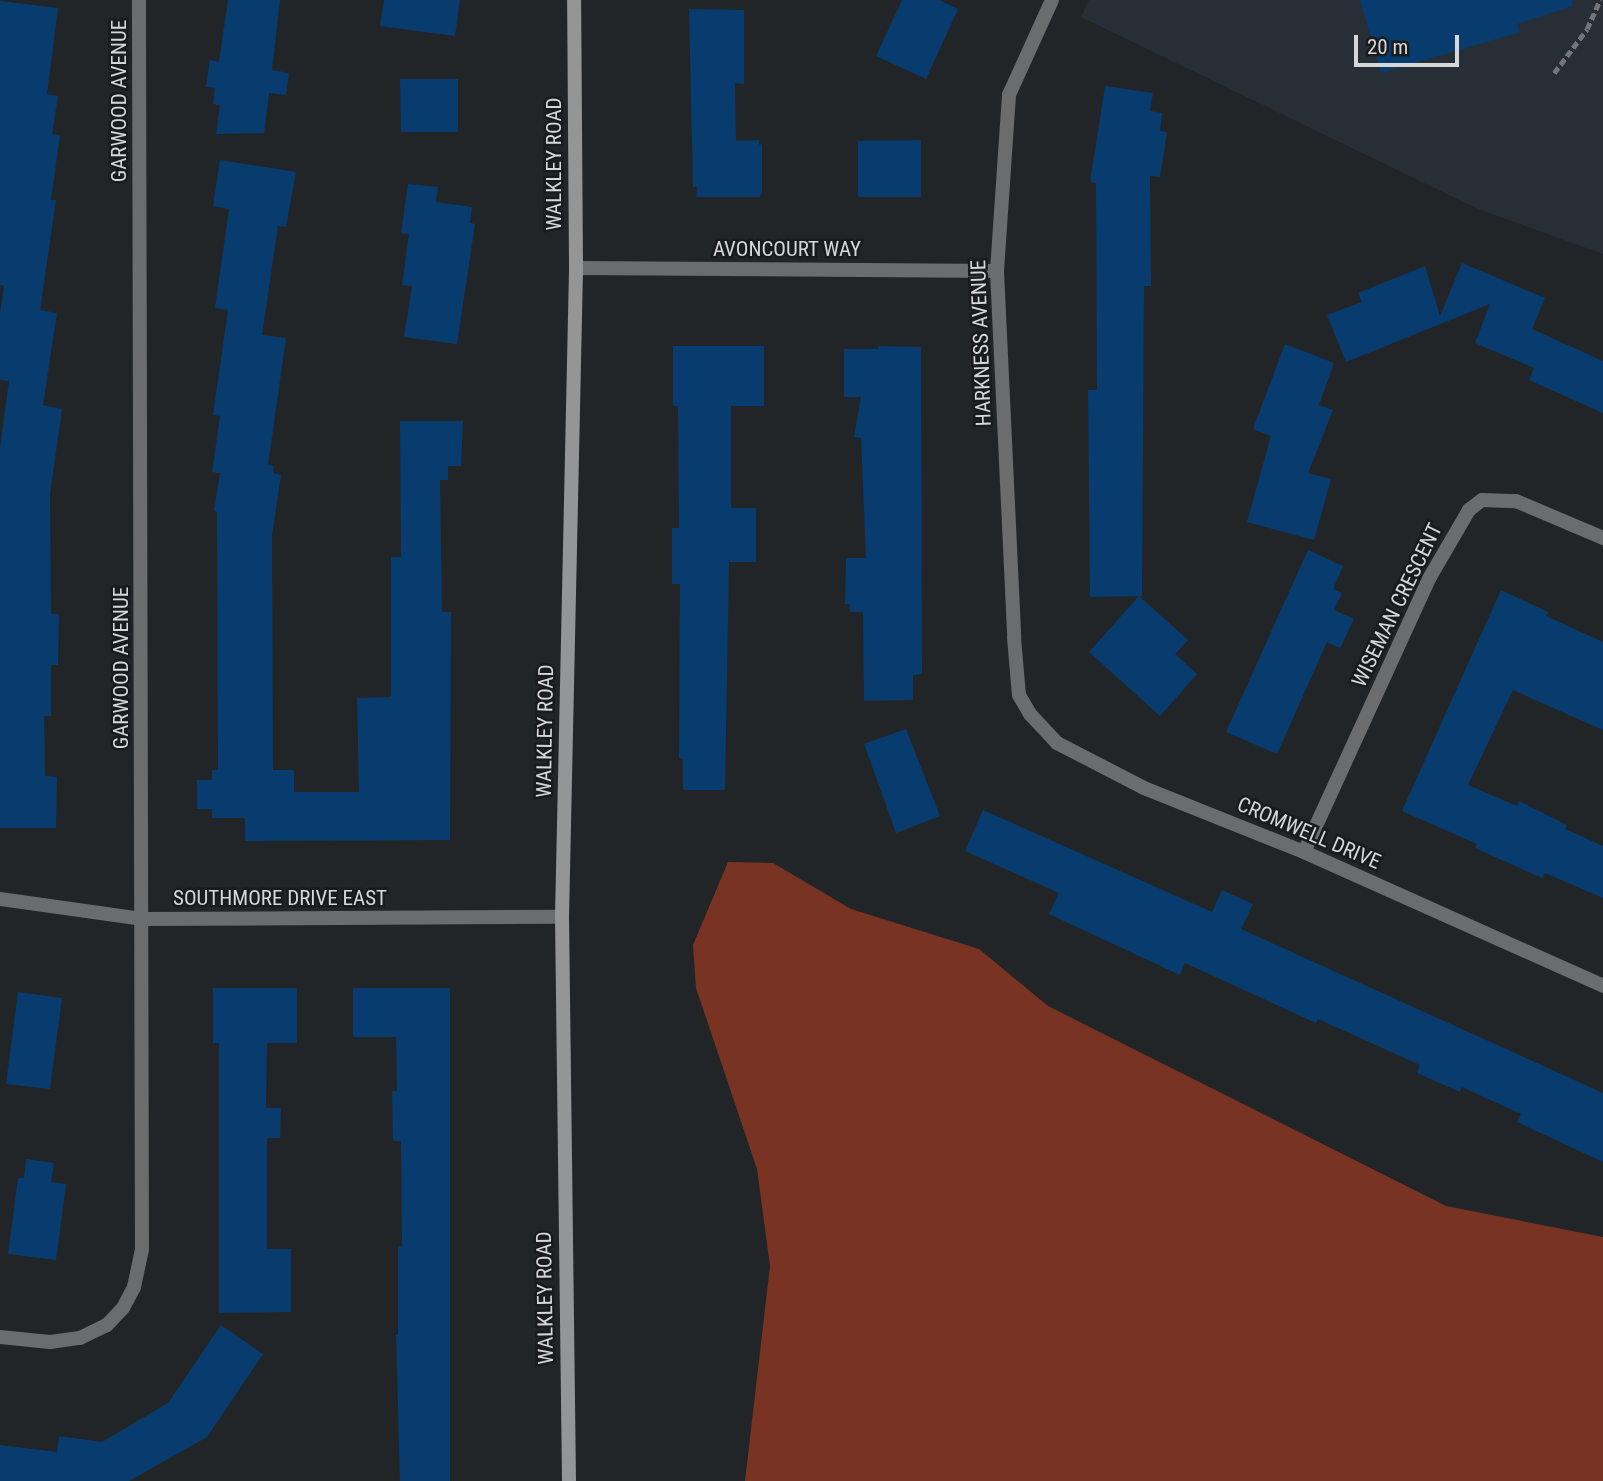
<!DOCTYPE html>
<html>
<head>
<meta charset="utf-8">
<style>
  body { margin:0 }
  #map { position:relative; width:1603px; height:1481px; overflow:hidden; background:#222528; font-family:"Roboto Condensed",sans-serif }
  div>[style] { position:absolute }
  .built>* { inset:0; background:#272e35 }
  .forest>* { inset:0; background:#783323 }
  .building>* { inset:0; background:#083c6e }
  .path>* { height:4.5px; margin-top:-2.25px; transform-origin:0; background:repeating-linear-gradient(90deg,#737578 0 7px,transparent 0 10.5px) }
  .street>* { height:14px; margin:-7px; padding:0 7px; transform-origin:7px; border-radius:7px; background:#6b6c6e }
  .secondary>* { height:14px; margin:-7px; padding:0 7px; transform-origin:7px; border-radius:7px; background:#939597 }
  span { translate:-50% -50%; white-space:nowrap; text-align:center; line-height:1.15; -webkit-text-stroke:5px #191b1e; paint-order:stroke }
  .street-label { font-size:21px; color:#d6d7d9 }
  .scale { position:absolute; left:1354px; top:35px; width:105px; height:32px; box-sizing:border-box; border:4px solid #d6d7d9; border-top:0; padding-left:9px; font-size:21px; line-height:24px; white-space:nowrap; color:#d6d7d9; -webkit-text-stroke:5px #191b1e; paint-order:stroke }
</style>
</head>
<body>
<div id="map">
  <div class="built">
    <div style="clip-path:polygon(1089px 0,1603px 0,1603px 254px,1478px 209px,1081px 17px)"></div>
  </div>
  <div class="forest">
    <div style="clip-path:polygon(728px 862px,773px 863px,851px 909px,979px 949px,1048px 1006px,1446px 1206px,1603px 1237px,1603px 1481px,745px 1481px,770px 1266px,757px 1169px,696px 988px,693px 945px)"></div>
  </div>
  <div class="building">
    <div style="clip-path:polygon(228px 0,280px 0,272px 70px,289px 73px,286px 95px,269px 93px,264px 133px,216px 134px,220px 105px,213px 104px,215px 88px,206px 87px,210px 60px,219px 62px)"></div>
    <div style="clip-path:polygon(384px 0,460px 0,455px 36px,380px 26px)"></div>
    <div style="clip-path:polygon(902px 0,939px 0,958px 9px,926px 79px,876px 56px)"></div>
    <div style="clip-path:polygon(1360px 0,1572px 0,1573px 6px,1517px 24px,1520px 32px,1381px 73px)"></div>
    <div style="clip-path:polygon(0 1px,58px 8px,47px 94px,58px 96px,52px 134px,60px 135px,51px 200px,56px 200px,40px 310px,57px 313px,43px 405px,62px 409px,50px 494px,51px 614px,59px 614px,58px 665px,51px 665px,51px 716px,44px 716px,45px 776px,57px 777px,56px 828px,0 828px,0 448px,9px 381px,0 380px,0 314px,4px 286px,0 285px)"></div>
    <div style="clip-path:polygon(689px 9px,744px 10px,744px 84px,735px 83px,736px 141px,759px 140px,759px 145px,762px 144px,762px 193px,760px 197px,696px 197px,697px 187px,693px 187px)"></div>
    <div style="clip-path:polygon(400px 79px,458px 79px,458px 132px,401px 132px)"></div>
    <div style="clip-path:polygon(1105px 86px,1153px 93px,1150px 111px,1162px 113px,1160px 131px,1167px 132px,1160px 177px,1150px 176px,1151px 286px,1144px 286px,1142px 596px,1090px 597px,1088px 390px,1097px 390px,1096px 183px,1090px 182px)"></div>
    <div style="clip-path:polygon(921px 140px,921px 197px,858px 197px,858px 141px)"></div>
    <div style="clip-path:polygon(220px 160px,296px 172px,286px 227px,278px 226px,262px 335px,286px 338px,268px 465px,274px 466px,273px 473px,281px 475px,272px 535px,273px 770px,294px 770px,294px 792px,359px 792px,357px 698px,391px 697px,391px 557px,401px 557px,400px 421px,463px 421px,461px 466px,448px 466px,448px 480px,440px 480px,442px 612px,451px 612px,450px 840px,245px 841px,245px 818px,212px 818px,212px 809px,197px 809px,197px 780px,212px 780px,212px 770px,218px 770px,217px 512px,214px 511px,220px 473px,212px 472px,220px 416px,213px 415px,228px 310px,215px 308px,229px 209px,213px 206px)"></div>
    <div style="clip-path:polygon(408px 184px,438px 187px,436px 202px,472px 207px,470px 223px,475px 224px,457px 344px,404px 337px,412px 286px,402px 285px,409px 234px,401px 233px)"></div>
    <div style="clip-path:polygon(1462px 263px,1545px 298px,1532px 329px,1603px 361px,1603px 413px,1529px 380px,1534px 368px,1475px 343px,1490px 304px,1346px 362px,1327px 315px,1362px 302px,1358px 293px,1425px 266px,1440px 316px)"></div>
    <div style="clip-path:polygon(1285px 344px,1334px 363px,1319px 405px,1333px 410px,1308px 473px,1331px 479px,1314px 540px,1247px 522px,1271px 436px,1253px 429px)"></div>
    <div style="clip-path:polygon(673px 346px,764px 346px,764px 406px,731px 406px,731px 508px,756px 508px,756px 562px,729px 562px,725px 790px,683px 790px,683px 759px,679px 758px,680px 584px,672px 584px,672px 528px,679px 528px,678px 406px,673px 406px)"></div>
    <div style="clip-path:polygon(879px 346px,921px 347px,922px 674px,913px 675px,913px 700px,864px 701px,863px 612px,850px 612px,850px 604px,845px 604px,846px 558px,866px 558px,861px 438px,854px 437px,861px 397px,844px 397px,844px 349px,878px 349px)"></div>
    <div style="clip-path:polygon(1308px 550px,1343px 566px,1333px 589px,1342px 593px,1334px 610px,1354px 619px,1340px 648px,1327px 642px,1277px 754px,1226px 732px)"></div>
    <div style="clip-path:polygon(1501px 590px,1548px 612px,1546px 616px,1603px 642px,1603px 730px,1513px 690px,1468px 785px,1517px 806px,1519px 801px,1567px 825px,1565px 829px,1603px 846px,1603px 898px,1545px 873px,1542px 878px,1475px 848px,1477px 844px,1402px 811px)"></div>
    <div style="clip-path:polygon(1139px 596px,1188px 640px,1175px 654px,1197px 674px,1160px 716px,1089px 652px)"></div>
    <div style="clip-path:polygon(906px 729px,940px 816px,896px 833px,864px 744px)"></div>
    <div style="clip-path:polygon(983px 810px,1212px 912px,1222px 890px,1253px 904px,1241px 929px,1603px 1093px,1603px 1162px,1517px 1122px,1521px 1114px,1462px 1087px,1460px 1092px,1417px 1073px,1420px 1065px,1318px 1019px,1316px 1023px,1185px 963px,1180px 975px,1049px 914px,1059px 893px,965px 851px)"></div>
    <div style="clip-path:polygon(213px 988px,297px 988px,297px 1043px,267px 1043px,266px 1108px,281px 1108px,280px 1138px,267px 1138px,267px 1249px,291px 1249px,291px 1312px,219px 1313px,219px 1043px,213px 1043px)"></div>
    <div style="clip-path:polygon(353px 988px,450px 988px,450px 1481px,400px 1481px,396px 1335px,398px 1335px,398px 1246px,402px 1246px,401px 1141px,393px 1141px,392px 1091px,397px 1091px,396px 1037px,353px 1037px)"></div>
    <div style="clip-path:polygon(18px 992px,62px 998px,50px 1089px,6px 1084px)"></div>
    <div style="clip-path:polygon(26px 1159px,54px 1163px,51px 1182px,66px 1184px,56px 1260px,8px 1254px,18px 1178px,24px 1178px)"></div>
    <div style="clip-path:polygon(221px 1325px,263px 1354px,207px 1437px,129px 1481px,0 1481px,0 1445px,57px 1452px,59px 1436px,102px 1442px,168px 1403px)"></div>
  </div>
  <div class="path">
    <div style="left:1554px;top:73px;width:55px;rotate:-53.1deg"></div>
    <div style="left:1587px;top:29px;width:32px;rotate:-66deg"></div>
  </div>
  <div class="street">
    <div style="left:1052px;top:0;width:104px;rotate:114.4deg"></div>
    <div style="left:1009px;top:95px;width:176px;rotate:93.9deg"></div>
    <div style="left:997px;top:271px;width:367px;rotate:87.3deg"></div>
    <div style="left:1014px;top:638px;width:57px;rotate:85deg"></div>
    <div style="left:1019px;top:695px;width:22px;rotate:60deg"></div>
    <div style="left:1030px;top:714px;width:40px;rotate:47deg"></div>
    <div style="left:1057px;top:743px;width:98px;rotate:27.3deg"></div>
    <div style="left:1144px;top:788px;width:172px;rotate:21.8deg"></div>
    <div style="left:1304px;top:852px;width:328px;rotate:24.1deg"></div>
    <div style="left:576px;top:268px;width:421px;rotate:0.4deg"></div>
    <div style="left:1304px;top:852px;width:302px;rotate:-65.4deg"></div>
    <div style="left:1430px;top:577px;width:78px;rotate:-59.8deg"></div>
    <div style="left:1469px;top:510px;width:16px;rotate:-38deg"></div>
    <div style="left:1482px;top:500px;width:34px;rotate:2deg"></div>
    <div style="left:1516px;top:501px;width:95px;rotate:23deg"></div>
    <div style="left:0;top:899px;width:143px;rotate:8deg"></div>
    <div style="left:142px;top:919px;width:420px;rotate:-0.3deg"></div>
    <div style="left:0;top:1337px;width:50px;rotate:5.7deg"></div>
    <div style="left:50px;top:1342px;width:30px;rotate:-8deg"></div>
    <div style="left:80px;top:1338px;width:30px;rotate:-26deg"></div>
    <div style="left:107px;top:1325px;width:23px;rotate:-47deg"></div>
    <div style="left:123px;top:1308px;width:24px;rotate:-62deg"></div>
    <div style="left:134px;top:1287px;width:39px;rotate:-78deg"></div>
    <div style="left:142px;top:1249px;width:1249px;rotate:-90.14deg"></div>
  </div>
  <div class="secondary">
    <div style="left:569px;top:1481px;width:564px;rotate:-90.71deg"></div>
    <div style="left:562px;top:917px;width:649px;rotate:-88.76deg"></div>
    <div style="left:576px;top:268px;width:268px;rotate:-90.4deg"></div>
  </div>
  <div class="street-label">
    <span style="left:119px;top:101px;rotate:-90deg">GARWOOD AVENUE</span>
    <span style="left:554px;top:164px;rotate:-90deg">WALKLEY ROAD</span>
    <span style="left:787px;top:249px">AVONCOURT WAY</span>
    <span style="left:981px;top:343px;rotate:-92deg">HARKNESS AVENUE</span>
    <span style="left:1397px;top:605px;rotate:-64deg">WISEMAN CRESCENT</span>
    <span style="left:121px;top:668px;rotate:-90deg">GARWOOD AVENUE</span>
    <span style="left:545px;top:731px;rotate:-89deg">WALKLEY ROAD</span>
    <span style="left:1309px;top:833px;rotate:23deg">CROMWELL DRIVE</span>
    <span style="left:280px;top:898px">SOUTHMORE DRIVE EAST</span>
    <span style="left:545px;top:1298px;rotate:-91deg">WALKLEY ROAD</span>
  </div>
  <div class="scale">20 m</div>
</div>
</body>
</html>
